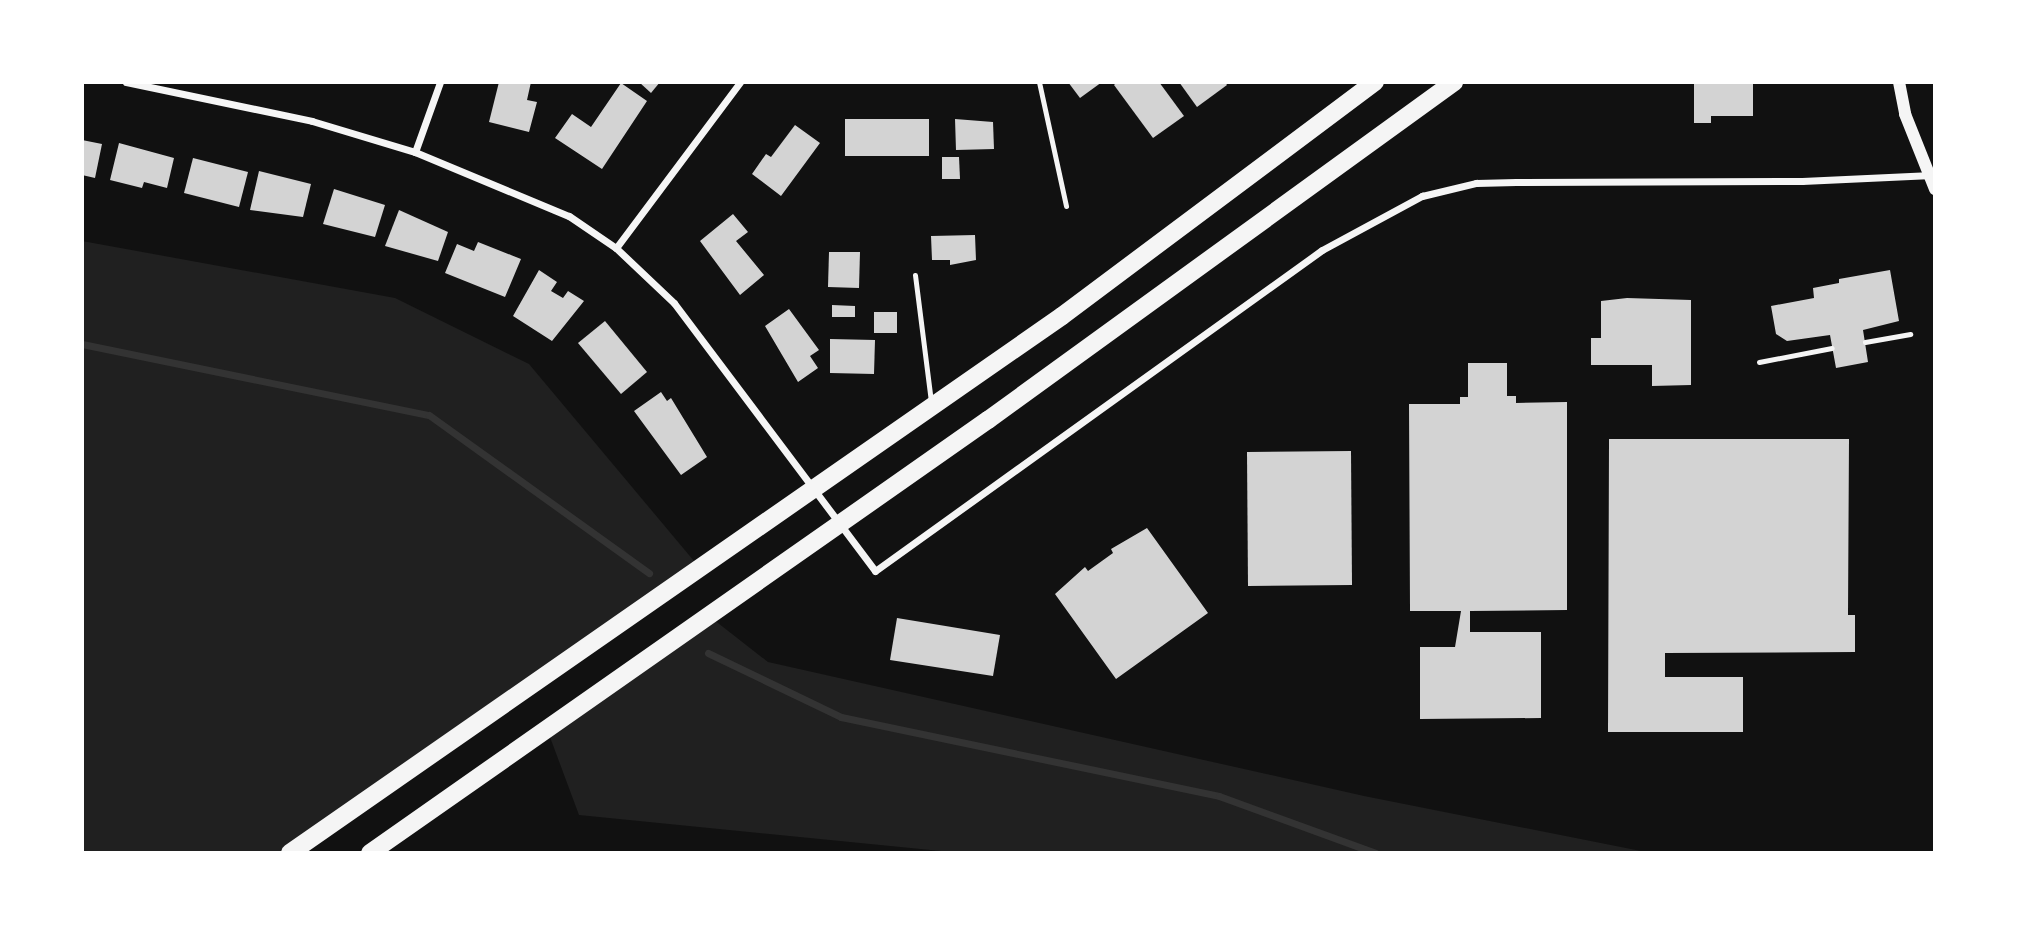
<!DOCTYPE html>
<html>
<head>
<meta charset="utf-8">
<style>
  body { margin:0 }
  #map { position:relative; width:2017px; height:935px; overflow:hidden; background:#111; font-family:"Golos Text",sans-serif }
  div>[style] { position:absolute }
  .green>* { inset:0; background:#202020 }
  .stream>* { height:7px; margin:-3.5px; padding:0 3.5px; transform-origin:3.5px; border-radius:3.5px; background:#333 }
  .building>* { inset:0; background:#d3d3d3 }
  .service>* { height:5px; margin:-2.5px; padding:0 2.5px; transform-origin:2.5px; border-radius:2.5px; background:#f5f5f5 }
  .minor>* { height:7px; margin:-3.5px; padding:0 3.5px; transform-origin:3.5px; border-radius:3.5px; background:#f5f5f5 }
  .tertiary>* { height:12px; margin:-6px; padding:0 6px; transform-origin:6px; border-radius:6px; background:#f5f5f5 }
  .primary>* { height:18px; margin:-9px; padding:0 9px; transform-origin:9px; border-radius:9px; background:#f5f5f5 }
  span { translate:-50% -50%; white-space:nowrap; text-align:center; line-height:1.15; -webkit-text-stroke:5px #fff; paint-order:stroke }
  .frame { position:absolute; inset:0; border:84px solid #fff; pointer-events:none }
</style>
</head>
<body>
<div id="map">
  <div class="green">
    <div style="clip-path:polygon(82px 241px,395px 298px,529px 364px,699px 567px,290px 853px,82px 853px)"></div>
    <div style="clip-path:polygon(709px 616px,768px 662px,1364px 796px,1651px 853px,961px 853px,579px 815px,547px 729px)"></div>
  </div>
  <div class="stream">
    <div style="left:82px;top:344px;width:354px;rotate:11.6deg"></div>
    <div style="left:429px;top:415px;width:271px;rotate:35.7deg"></div>
    <div style="left:708px;top:653px;width:148px;rotate:25.7deg"></div>
    <div style="left:841px;top:717px;width:386px;rotate:11.8deg"></div>
    <div style="left:1219px;top:796px;width:167px;rotate:20deg"></div>
  </div>
  <div class="building">
    <div style="clip-path:polygon(499px 82px,531px 82px,527px 100px,537px 102px,529px 132px,489px 122px)"></div>
    <div style="clip-path:polygon(639px 82px,660px 82px,651px 93px)"></div>
    <div style="clip-path:polygon(1068px 82px,1102px 82px,1080px 98px)"></div>
    <div style="clip-path:polygon(1117px 82px,1159px 82px,1184px 116px,1153px 138px,1114px 85px)"></div>
    <div style="clip-path:polygon(1179px 82px,1225px 82px,1227px 85px,1197px 107px)"></div>
    <div style="clip-path:polygon(1694px 82px,1753px 82px,1753px 116px,1711px 116px,1711px 123px,1694px 123px)"></div>
    <div style="clip-path:polygon(621px 83px,647px 101px,602px 169px,555px 138px,572px 114px,591px 127px)"></div>
    <div style="clip-path:polygon(845px 119px,929px 119px,929px 156px,845px 156px)"></div>
    <div style="clip-path:polygon(955px 119px,993px 122px,994px 149px,956px 150px)"></div>
    <div style="clip-path:polygon(795px 125px,820px 143px,781px 196px,752px 174px,766px 154px,771px 157px)"></div>
    <div style="clip-path:polygon(82px 140px,102px 144px,95px 178px,82px 175px)"></div>
    <div style="clip-path:polygon(119px 143px,174px 158px,167px 188px,144px 182px,142px 188px,110px 180px)"></div>
    <div style="clip-path:polygon(942px 157px,959px 157px,960px 179px,942px 179px)"></div>
    <div style="clip-path:polygon(193px 158px,248px 172px,239px 207px,184px 193px)"></div>
    <div style="clip-path:polygon(259px 171px,311px 184px,303px 217px,250px 210px)"></div>
    <div style="clip-path:polygon(334px 189px,385px 205px,375px 237px,323px 224px)"></div>
    <div style="clip-path:polygon(399px 210px,448px 232px,438px 261px,385px 246px)"></div>
    <div style="clip-path:polygon(733px 214px,748px 232px,736px 241px,764px 275px,740px 295px,700px 241px)"></div>
    <div style="clip-path:polygon(975px 235px,976px 260px,950px 265px,950px 260px,932px 260px,931px 236px)"></div>
    <div style="clip-path:polygon(478px 242px,521px 259px,505px 297px,445px 273px,457px 244px,474px 251px)"></div>
    <div style="clip-path:polygon(829px 252px,860px 252px,859px 288px,828px 287px)"></div>
    <div style="clip-path:polygon(539px 270px,557px 282px,551px 291px,563px 298px,568px 291px,584px 301px,552px 341px,513px 316px)"></div>
    <div style="clip-path:polygon(1890px 270px,1899px 321px,1863px 330px,1868px 362px,1836px 368px,1830px 335px,1787px 341px,1776px 334px,1771px 306px,1814px 298px,1813px 288px,1839px 283px,1839px 279px)"></div>
    <div style="clip-path:polygon(1627px 298px,1691px 300px,1691px 385px,1652px 386px,1652px 365px,1591px 365px,1591px 338px,1601px 338px,1601px 301px)"></div>
    <div style="clip-path:polygon(832px 305px,855px 306px,855px 317px,832px 317px)"></div>
    <div style="clip-path:polygon(789px 309px,819px 350px,810px 356px,818px 368px,798px 382px,765px 326px)"></div>
    <div style="clip-path:polygon(874px 312px,897px 312px,897px 333px,874px 333px)"></div>
    <div style="clip-path:polygon(605px 321px,647px 372px,621px 394px,578px 343px)"></div>
    <div style="clip-path:polygon(830px 339px,875px 340px,874px 374px,830px 373px)"></div>
    <div style="clip-path:polygon(1468px 363px,1507px 363px,1507px 396px,1516px 396px,1516px 403px,1567px 402px,1567px 610px,1470px 611px,1470px 632px,1541px 632px,1541px 718px,1420px 719px,1420px 647px,1455px 647px,1461px 611px,1410px 611px,1409px 404px,1460px 404px,1460px 397px,1468px 397px)"></div>
    <div style="clip-path:polygon(661px 392px,667px 401px,671px 398px,707px 457px,681px 475px,634px 411px)"></div>
    <div style="clip-path:polygon(1609px 439px,1849px 439px,1848px 615px,1855px 615px,1855px 652px,1665px 653px,1665px 677px,1743px 677px,1743px 732px,1608px 732px)"></div>
    <div style="clip-path:polygon(1351px 451px,1352px 585px,1248px 586px,1247px 452px)"></div>
    <div style="clip-path:polygon(1147px 528px,1208px 613px,1116px 679px,1055px 594px,1085px 567px,1088px 571px,1113px 553px,1111px 549px)"></div>
    <div style="clip-path:polygon(897px 618px,1000px 635px,993px 676px,890px 660px)"></div>
  </div>
  <div class="service">
    <div style="left:1039px;top:82px;width:127px;rotate:77.7deg"></div>
    <div style="left:915px;top:275px;width:127px;rotate:82.8deg"></div>
    <div style="left:1865px;top:342px;width:46px;rotate:-10.1deg"></div>
    <div style="left:1759px;top:362px;width:74px;rotate:-10.9deg"></div>
  </div>
  <div class="minor">
    <div style="left:126px;top:82px;width:190px;rotate:11.8deg"></div>
    <div style="left:312px;top:121px;width:108px;rotate:16.8deg"></div>
    <div style="left:415px;top:152px;width:167px;rotate:22.6deg"></div>
    <div style="left:569px;top:216px;width:57px;rotate:34.2deg"></div>
    <div style="left:616px;top:248px;width:80px;rotate:43.5deg"></div>
    <div style="left:674px;top:303px;width:335px;rotate:53.1deg"></div>
    <div style="left:875px;top:571px;width:550px;rotate:-35.68deg"></div>
    <div style="left:1322px;top:250px;width:114px;rotate:-28.4deg"></div>
    <div style="left:1422px;top:196px;width:56px;rotate:-13.5deg"></div>
    <div style="left:1476px;top:183px;width:40px;rotate:-1.4deg"></div>
    <div style="left:1516px;top:182px;width:286px;rotate:-0.2deg"></div>
    <div style="left:1802px;top:181px;width:130px;rotate:-2.6deg"></div>
    <div style="left:415px;top:152px;width:74px;rotate:-70.3deg"></div>
    <div style="left:616px;top:248px;width:207px;rotate:-53.2deg"></div>
  </div>
  <div class="tertiary">
    <div style="left:1899px;top:82px;width:33px;rotate:79deg"></div>
    <div style="left:1905px;top:114px;width:81px;rotate:68.2deg"></div>
  </div>
  <div class="primary">
    <div style="left:290px;top:853px;width:940px;rotate:-34.82deg"></div>
    <div style="left:1062px;top:316px;width:391px;rotate:-36.8deg"></div>
    <div style="left:370px;top:853px;width:755px;rotate:-35.02deg"></div>
    <div style="left:988px;top:420px;width:576px;rotate:-35.95deg"></div>
  </div>
  <div class="frame"></div>
</div>
</body>
</html>
